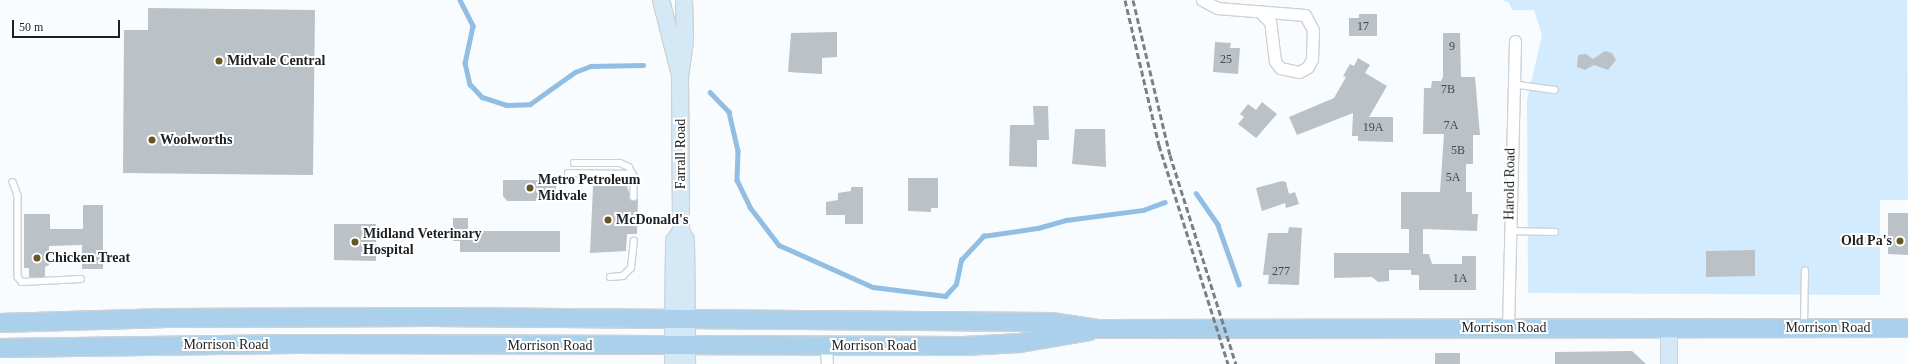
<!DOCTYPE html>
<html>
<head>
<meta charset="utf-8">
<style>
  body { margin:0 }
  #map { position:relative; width:1908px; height:364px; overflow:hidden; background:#f9fcfe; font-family:Georgia,serif }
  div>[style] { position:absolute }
  .green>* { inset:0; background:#d3ebfe }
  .stream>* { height:4.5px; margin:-2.25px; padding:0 2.25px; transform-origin:2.25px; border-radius:2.25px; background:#91bee2 }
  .building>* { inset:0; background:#bac1c7 }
  .roads { filter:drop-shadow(1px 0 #ccd3d8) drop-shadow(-1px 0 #ccd3d8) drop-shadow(0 1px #ccd3d8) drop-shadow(0 -1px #ccd3d8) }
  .lane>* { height:5.5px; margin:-2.75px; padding:0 2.75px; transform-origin:2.75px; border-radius:2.75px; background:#fff }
  .street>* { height:11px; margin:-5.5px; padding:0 5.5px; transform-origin:5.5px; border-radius:5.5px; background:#fff }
  .secondary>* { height:16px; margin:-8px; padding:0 8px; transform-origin:8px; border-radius:8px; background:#d5e8f6 }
  .primary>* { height:18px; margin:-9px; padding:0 9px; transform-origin:9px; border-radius:9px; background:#abd0ec }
  .rail>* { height:3px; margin-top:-1.5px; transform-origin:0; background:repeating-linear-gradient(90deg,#7c7f81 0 6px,transparent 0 9px) }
  .dots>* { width:11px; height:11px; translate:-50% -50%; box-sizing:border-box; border:2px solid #fff; border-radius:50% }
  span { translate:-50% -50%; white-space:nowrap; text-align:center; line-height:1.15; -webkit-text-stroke:4px #fff; paint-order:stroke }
  .number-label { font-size:12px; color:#44484b }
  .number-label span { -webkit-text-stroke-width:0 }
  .poi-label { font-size:14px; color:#1d2022; font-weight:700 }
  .left { translate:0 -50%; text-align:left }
  .right { translate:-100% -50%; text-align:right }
  .street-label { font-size:14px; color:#1d2022 }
  .scale { position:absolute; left:12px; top:20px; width:108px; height:18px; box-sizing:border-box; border:2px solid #1d2022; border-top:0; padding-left:5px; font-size:12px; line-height:14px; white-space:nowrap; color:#1d2022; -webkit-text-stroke:3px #fff; paint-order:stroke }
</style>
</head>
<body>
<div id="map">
  <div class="green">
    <div style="clip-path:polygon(1502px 0,1907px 0,1908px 200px,1880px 200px,1880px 295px,1528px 293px,1527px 100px,1542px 35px,1534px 10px,1512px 10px,1509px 3px)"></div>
  </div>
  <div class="stream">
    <div style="left:460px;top:0;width:29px;rotate:63deg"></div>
    <div style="left:473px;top:26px;width:38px;rotate:102deg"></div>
    <div style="left:465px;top:63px;width:22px;rotate:77deg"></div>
    <div style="left:470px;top:84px;width:18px;rotate:47deg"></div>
    <div style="left:482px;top:97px;width:25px;rotate:18deg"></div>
    <div style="left:506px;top:105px;width:24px;rotate:-2deg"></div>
    <div style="left:530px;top:104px;width:55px;rotate:-35.4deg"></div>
    <div style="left:575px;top:72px;width:17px;rotate:-21deg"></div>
    <div style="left:591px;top:66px;width:52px;rotate:-1.1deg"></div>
    <div style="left:710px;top:92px;width:28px;rotate:46deg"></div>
    <div style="left:729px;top:112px;width:40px;rotate:77deg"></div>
    <div style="left:738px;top:151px;width:29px;rotate:92deg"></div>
    <div style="left:737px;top:180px;width:30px;rotate:64deg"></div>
    <div style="left:750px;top:207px;width:48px;rotate:52.7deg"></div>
    <div style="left:779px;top:245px;width:103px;rotate:24.1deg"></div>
    <div style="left:873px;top:287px;width:73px;rotate:7.1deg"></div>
    <div style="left:945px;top:296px;width:16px;rotate:-47deg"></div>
    <div style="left:956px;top:284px;width:25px;rotate:-78deg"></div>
    <div style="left:961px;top:260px;width:33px;rotate:-47deg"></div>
    <div style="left:983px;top:236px;width:56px;rotate:-8.3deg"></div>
    <div style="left:1038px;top:228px;width:29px;rotate:-16deg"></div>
    <div style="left:1066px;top:220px;width:78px;rotate:-7.4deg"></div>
    <div style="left:1143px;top:210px;width:23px;rotate:-20deg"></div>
    <div style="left:1196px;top:193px;width:39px;rotate:55deg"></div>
    <div style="left:1218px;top:225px;width:63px;rotate:70.4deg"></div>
  </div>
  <div class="building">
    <div style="clip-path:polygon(148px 8px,315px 10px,313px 175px,123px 173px,124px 30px,148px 30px)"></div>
    <div style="clip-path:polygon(1359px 14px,1377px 14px,1377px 36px,1349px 36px,1349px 18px,1359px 18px)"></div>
    <div style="clip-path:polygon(837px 32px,837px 57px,822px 58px,822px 74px,788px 72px,791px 33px)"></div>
    <div style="clip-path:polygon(1443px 33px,1460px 33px,1461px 77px,1475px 77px,1480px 135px,1473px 135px,1473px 164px,1466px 164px,1466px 192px,1472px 192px,1472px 214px,1478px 214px,1477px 231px,1423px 229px,1423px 254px,1429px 254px,1432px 264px,1462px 264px,1462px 256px,1476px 256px,1476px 290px,1419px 290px,1419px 275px,1411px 275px,1411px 270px,1389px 270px,1389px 281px,1378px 282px,1372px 277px,1334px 278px,1334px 253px,1409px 253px,1409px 229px,1401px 229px,1401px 192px,1440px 192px,1444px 134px,1423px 134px,1424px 88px,1431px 88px,1432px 81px,1441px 81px,1443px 77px)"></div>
    <div style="clip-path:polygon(1215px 42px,1231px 43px,1230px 48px,1240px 48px,1238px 74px,1213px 72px)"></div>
    <div style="clip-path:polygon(1605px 51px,1612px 53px,1616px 60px,1608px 70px,1594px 65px,1585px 70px,1577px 67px,1578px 55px,1586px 54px,1593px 59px)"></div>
    <div style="clip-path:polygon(1358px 58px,1370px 65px,1365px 73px,1387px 86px,1369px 117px,1393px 117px,1393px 142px,1358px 141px,1358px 136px,1352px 136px,1353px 113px,1297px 135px,1289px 117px,1334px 98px,1346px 77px,1343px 76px,1350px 64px,1354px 66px)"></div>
    <div style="clip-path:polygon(1262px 102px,1277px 114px,1256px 138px,1238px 124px,1244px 117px,1240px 114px,1248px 104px,1256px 110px)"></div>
    <div style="clip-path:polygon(1033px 106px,1048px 106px,1049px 140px,1037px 140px,1037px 167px,1009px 166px,1010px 125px,1034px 125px)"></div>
    <div style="clip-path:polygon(1075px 129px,1105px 129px,1106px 167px,1072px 164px)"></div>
    <div style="clip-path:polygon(908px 178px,938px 178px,938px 208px,931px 208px,931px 212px,908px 211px)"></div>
    <div style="clip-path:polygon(503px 180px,556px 180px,556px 196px,541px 198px,541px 201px,507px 201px,503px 196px)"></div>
    <div style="clip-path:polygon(1282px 181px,1286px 182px,1289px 194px,1295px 192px,1299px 204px,1286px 208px,1285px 203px,1262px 211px,1256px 188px)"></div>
    <div style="clip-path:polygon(593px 186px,627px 186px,631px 199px,638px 199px,637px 234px,627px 234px,626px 251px,590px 253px)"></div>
    <div style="clip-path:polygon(851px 187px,863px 187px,863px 224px,845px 224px,845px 215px,826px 215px,826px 202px,838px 200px,838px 193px,851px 191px)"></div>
    <div style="clip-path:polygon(83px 205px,103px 205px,103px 269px,82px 269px,82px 245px,49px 246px,49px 265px,45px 267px,45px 277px,29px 277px,29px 268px,24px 268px,24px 214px,50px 214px,50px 229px,83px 229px)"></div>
    <div style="clip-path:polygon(1888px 213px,1908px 213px,1908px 255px,1888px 254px)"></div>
    <div style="clip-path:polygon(453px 218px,468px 218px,468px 231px,560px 231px,560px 252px,460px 252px,460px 241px,453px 241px)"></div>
    <div style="clip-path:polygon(334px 224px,376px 224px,376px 261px,334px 260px)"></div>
    <div style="clip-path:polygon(1289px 227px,1302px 228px,1299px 285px,1268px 284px,1269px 275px,1263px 275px,1268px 233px,1288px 233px)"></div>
    <div style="clip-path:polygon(1755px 250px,1755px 276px,1706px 277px,1706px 251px)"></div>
    <div style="clip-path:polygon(1632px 351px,1646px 364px,1555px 364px,1555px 352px)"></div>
    <div style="clip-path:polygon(1435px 353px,1460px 353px,1460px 364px,1435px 364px)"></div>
  </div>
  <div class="roads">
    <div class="lane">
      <div style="left:1512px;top:84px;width:43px;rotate:7.9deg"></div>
      <div style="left:574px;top:163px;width:46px"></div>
      <div style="left:620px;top:163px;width:10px;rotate:24deg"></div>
      <div style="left:629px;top:167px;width:10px;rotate:61deg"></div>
      <div style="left:634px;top:176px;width:21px;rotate:90deg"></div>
      <div style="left:568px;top:173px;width:64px;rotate:0.9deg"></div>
      <div style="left:13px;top:182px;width:15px;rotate:70deg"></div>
      <div style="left:18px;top:196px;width:81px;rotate:90deg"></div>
      <div style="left:18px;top:277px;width:6px;rotate:51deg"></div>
      <div style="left:22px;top:282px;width:59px;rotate:-2.9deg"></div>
      <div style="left:1509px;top:231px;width:46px;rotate:1.2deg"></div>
      <div style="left:610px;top:277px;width:13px;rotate:-4deg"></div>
      <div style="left:623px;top:276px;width:11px;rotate:-45deg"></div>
      <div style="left:631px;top:268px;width:27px;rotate:-84deg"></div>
      <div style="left:1804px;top:326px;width:55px;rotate:-89deg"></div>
    </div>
    <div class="street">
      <div style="left:1202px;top:0;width:17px;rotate:28deg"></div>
      <div style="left:1217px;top:8px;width:88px;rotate:4.5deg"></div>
      <div style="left:1305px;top:15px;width:17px;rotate:62deg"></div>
      <div style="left:1313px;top:30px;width:29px;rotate:92deg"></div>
      <div style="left:1312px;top:59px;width:9px;rotate:117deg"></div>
      <div style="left:1308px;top:67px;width:10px;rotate:151deg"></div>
      <div style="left:1299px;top:72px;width:19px;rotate:-168deg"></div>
      <div style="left:1280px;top:68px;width:9px;rotate:-126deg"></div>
      <div style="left:1275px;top:61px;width:39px;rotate:-97deg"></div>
      <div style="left:1270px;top:22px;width:14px;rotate:-135deg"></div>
      <div style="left:1508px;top:328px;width:287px;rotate:-88.6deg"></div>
      <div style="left:826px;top:347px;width:17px;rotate:87deg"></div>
    </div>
    <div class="secondary">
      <div style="left:661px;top:0;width:73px;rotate:75.8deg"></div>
      <div style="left:684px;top:0;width:41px;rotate:88.6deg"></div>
      <div style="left:685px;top:41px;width:35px;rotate:98deg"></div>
      <div style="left:680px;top:76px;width:155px;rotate:89.6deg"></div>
      <div style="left:681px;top:231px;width:10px;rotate:61deg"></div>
      <div style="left:686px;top:240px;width:124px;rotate:89.5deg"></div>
      <div style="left:1669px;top:329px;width:35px;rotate:90deg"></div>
      <div style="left:673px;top:364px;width:123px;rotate:-89.5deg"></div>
      <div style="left:674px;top:241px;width:12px;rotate:-55deg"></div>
    </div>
    <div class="primary">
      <div style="left:0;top:323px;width:167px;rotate:-1.7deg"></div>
      <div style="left:167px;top:318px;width:263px;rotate:-0.2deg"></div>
      <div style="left:430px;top:317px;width:621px;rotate:0.46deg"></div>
      <div style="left:1051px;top:322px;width:49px;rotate:8.3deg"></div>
      <div style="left:1099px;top:329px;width:809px;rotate:-0.07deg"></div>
      <div style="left:0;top:348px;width:294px;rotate:-0.8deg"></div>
      <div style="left:294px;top:344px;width:670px;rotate:0.17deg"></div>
      <div style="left:964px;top:346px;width:55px;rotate:-3.1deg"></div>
      <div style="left:1019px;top:343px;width:71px;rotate:-9.7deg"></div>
    </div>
  </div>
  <div class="rail">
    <div style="left:1125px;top:0;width:149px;rotate:76.8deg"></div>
    <div style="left:1159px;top:145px;width:230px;rotate:72.5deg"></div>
    <div style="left:1133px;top:0;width:159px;rotate:76.6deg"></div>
    <div style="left:1170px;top:155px;width:219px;rotate:72.5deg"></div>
  </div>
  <div class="dots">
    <div style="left:219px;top:61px;background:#655623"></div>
    <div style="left:152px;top:140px;background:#655623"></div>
    <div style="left:530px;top:188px;background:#655623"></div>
    <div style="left:608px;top:220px;background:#655623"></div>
    <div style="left:1900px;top:241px;background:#655623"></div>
    <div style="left:355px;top:242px;background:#655623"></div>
    <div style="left:37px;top:258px;background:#655623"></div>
  </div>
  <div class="number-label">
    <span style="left:1363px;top:27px">17</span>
    <span style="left:1452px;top:47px">9</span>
    <span style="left:1226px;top:60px">25</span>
    <span style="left:1448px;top:90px">7B</span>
    <span style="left:1451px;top:126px">7A</span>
    <span style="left:1373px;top:128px">19A</span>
    <span style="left:1458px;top:151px">5B</span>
    <span style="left:1453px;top:178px">5A</span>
    <span style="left:1281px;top:272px">277</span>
    <span style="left:1460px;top:279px">1A</span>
  </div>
  <div class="poi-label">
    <span class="left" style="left:227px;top:61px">Midvale Central</span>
    <span class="left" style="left:160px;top:140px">Woolworths</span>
    <span class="left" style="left:538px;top:188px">Metro Petroleum<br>Midvale</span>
    <span class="left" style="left:616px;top:220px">McDonald's</span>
    <span class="left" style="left:363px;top:242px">Midland Veterinary<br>Hospital</span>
    <span class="right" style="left:1892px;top:241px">Old Pa's</span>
    <span class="left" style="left:45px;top:258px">Chicken Treat</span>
  </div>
  <div class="street-label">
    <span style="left:681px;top:154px;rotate:-90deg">Farrall Road</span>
    <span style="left:1510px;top:184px;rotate:-89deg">Harold Road</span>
    <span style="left:1504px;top:328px">Morrison Road</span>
    <span style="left:1828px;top:328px">Morrison Road</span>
    <span style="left:226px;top:345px">Morrison Road</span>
    <span style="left:550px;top:346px">Morrison Road</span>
    <span style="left:874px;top:346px">Morrison Road</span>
  </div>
  <div class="scale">50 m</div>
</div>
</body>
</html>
